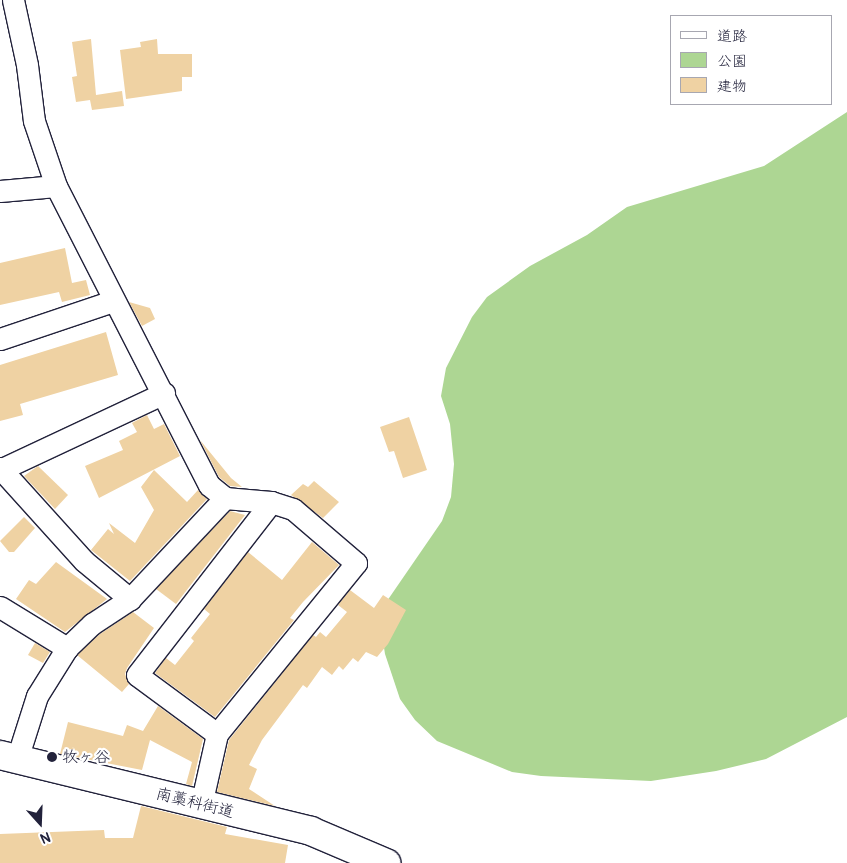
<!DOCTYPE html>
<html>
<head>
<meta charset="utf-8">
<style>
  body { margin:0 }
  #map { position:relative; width:847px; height:863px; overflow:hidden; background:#fff; font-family:Pangolin,"Klee One",sans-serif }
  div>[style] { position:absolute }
  .green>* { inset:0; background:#add693 }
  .building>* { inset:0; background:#efd2a3 }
  .roads { filter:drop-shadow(1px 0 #22223b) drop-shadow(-1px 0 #22223b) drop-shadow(0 1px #22223b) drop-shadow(0 -1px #22223b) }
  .minor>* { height:21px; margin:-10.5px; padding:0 10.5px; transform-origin:10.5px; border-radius:10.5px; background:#fff }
  .secondary>* { height:28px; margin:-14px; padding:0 14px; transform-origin:14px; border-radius:14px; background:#fff }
  .dots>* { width:14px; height:14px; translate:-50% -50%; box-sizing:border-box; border:2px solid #fff; border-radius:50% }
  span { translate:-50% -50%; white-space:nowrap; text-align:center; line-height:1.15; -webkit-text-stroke:4.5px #fff; paint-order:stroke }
  .poi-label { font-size:16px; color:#22223b }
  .left { translate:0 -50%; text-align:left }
  .street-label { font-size:16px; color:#22223b }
  .legend { position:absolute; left:670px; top:15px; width:162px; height:90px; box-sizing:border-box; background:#fff; border:1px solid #a7a7b1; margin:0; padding:6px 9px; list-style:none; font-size:15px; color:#22223b }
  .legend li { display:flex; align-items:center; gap:10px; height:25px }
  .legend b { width:25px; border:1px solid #a7a7b1 }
  .north { position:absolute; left:15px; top:798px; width:50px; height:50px; -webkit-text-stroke:4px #fff; paint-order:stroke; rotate:160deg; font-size:14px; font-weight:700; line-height:20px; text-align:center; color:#22223b }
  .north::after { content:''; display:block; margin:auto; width:18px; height:22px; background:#22223b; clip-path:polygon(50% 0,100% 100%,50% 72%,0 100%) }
</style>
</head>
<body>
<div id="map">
  <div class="green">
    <div style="clip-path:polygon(847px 112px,847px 717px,766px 759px,716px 771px,651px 781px,541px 776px,512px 772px,437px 741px,415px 720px,400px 699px,385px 654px,381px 628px,387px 601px,442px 521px,451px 497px,454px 464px,450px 424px,441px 396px,446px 368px,472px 317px,487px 297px,530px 266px,587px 235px,627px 207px,764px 166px)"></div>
  </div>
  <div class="building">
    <div style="clip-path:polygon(91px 39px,96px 95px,122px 91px,124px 106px,92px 110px,90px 100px,76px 102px,72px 77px,77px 76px,72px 42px)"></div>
    <div style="clip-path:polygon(157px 39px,158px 54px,192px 54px,192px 77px,182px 77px,182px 91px,126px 99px,120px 50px,141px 47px,140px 42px)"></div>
    <div style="clip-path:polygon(65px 248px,72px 283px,86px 280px,90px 295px,62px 302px,59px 292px,0 305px,0 263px)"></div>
    <div style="clip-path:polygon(129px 302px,150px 308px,155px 319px,142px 326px)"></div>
    <div style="clip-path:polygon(106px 332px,118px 375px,20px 404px,23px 415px,0 421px,0 365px)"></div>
    <div style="clip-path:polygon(147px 415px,154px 429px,164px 424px,180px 456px,99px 498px,85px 466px,123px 450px,119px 441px,137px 432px,132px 423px)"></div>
    <div style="clip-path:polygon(409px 417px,427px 470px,403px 478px,394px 451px,389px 452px,380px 427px)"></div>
    <div style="clip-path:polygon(200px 440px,231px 478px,242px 487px,230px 486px,219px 477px)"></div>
    <div style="clip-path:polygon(38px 466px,68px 495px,55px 509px,24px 476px)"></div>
    <div style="clip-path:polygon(154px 470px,187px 502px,198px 490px,207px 499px,130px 581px,91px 550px,108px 529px,114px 534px,109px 523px,135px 543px,154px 510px,141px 487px)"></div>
    <div style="clip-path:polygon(314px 481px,339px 502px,323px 518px,291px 495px,303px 484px,308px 487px)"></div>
    <div style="clip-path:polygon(230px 511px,245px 515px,176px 604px,156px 589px)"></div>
    <div style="clip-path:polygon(24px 517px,35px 528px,14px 552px,9px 552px,0 541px)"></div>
    <div style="clip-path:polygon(312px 542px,339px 565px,303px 602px,290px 618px,294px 620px,215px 717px,155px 673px,166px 658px,175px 665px,194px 641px,191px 638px,210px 614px,204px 609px,248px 552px,282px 580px)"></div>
    <div style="clip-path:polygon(56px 562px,107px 599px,65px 632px,16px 599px,29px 580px,36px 584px)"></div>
    <div style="clip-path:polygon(350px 590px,374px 608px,383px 595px,406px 610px,388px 644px,377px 657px,366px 652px,358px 662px,353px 658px,343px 670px,339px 666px,332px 675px,322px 667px,307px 688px,303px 685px,262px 740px,249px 765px,257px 769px,249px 789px,275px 806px,217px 792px,229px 740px,313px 635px,316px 637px,320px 632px,326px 637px,347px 612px,338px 605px)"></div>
    <div style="clip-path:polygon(133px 612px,154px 628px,127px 668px,125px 674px,129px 684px,122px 692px,77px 655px,100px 634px)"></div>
    <div style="clip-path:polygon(35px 643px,50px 652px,43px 663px,28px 655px)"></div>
    <div style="clip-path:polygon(158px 706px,203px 739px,192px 786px,186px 784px,192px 762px,150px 740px,142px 770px,60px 754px,68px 722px,123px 736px,127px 725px,143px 731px)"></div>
    <div style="clip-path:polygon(141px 806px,227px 827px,225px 834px,288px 845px,285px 863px,0 863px,0 834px,104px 830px,105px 838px,133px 838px)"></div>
  </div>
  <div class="roads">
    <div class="minor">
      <div style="left:13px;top:0;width:66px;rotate:77.8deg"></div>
      <div style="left:27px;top:65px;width:56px;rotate:82.9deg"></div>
      <div style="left:34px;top:121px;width:69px;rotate:71.3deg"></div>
      <div style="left:0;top:191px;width:56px;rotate:-5.1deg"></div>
      <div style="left:56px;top:186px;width:336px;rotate:62.9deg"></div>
      <div style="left:209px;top:485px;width:21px;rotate:39deg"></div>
      <div style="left:225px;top:498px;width:46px;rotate:5deg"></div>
      <div style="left:271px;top:502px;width:23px;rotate:18deg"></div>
      <div style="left:293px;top:509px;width:83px;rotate:40.6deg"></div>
      <div style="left:356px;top:563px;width:220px;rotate:129.1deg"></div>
      <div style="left:217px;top:734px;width:73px;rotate:102.7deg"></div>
      <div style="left:0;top:339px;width:119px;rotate:-18.6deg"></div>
      <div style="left:0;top:468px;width:125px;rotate:47.9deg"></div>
      <div style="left:84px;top:561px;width:60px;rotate:39.6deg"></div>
      <div style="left:2px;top:469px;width:179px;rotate:-25.1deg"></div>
      <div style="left:0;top:607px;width:79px;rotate:31.5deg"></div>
      <div style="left:217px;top:734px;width:99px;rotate:-143.6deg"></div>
      <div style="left:137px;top:675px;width:219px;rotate:-52.2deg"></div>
      <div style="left:17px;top:759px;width:66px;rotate:-72.4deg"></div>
      <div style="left:37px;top:696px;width:57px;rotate:-58deg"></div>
      <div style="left:67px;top:648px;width:35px;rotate:-44deg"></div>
      <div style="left:92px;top:624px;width:45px;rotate:-33.3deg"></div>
      <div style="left:130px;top:599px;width:139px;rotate:-46.8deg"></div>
    </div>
    <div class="secondary">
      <div style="left:0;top:755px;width:320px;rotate:13.7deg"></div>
      <div style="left:311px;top:831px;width:82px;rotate:23.1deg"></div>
    </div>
  </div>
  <div class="dots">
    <div style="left:52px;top:757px;background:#22223b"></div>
  </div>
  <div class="poi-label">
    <span class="left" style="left:62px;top:757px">牧ヶ谷</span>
  </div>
  <div class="street-label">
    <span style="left:195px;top:803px;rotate:14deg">南藁科街道</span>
  </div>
  <ul class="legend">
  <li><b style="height:6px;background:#fff"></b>道路</li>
  <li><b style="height:14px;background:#add693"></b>公園</li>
  <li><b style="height:14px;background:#efd2a3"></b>建物</li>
  </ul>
  <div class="north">N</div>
</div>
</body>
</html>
